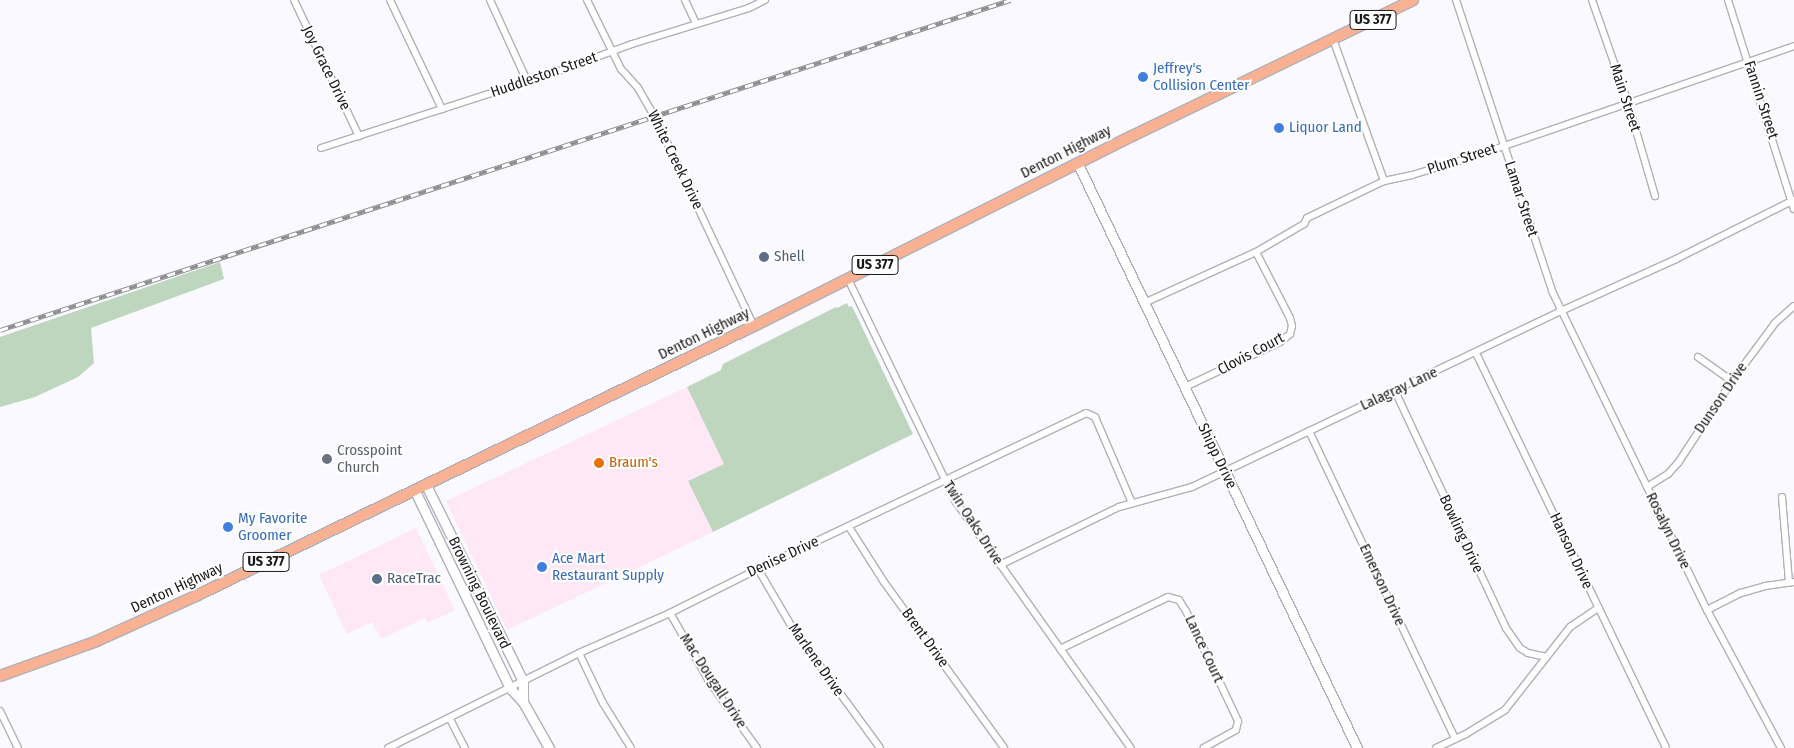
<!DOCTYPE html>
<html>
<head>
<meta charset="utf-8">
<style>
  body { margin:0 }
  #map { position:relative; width:1794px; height:748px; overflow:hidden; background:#f9f9ff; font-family:"Fira Sans Condensed",sans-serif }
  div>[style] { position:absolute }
  .commercial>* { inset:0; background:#fee8f6 }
  .green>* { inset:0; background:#bed6bd }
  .roads { filter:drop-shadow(1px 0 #b1b0ba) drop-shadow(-1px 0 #b1b0ba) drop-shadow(0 1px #b1b0ba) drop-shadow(0 -1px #b1b0ba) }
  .minor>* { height:6px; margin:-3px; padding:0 3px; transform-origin:3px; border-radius:3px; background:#fff }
  .tertiary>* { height:9px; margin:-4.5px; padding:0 4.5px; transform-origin:4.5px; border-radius:4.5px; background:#fff }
  .primary>* { height:10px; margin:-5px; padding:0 5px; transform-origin:5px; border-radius:5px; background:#f8b293 }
  .rail>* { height:4.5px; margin-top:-2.25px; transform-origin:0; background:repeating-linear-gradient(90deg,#fff 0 8px,#8d8d92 0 16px); box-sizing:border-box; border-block:1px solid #8d8d92 }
  .dots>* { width:14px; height:14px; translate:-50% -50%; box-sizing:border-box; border:2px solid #fff; border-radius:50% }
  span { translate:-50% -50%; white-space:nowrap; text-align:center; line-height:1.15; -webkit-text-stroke:4px #fff; paint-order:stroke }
  .shield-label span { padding:1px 4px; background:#fff; border:1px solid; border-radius:4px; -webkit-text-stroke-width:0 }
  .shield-label { font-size:14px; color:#19191c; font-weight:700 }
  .street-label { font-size:15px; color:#19191c }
  .shop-label { font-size:15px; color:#366cbe }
  .left { translate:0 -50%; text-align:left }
  .service-label { font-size:15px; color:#4e5e75 }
  .worship-label { font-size:15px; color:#5b616d }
  .food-label { font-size:15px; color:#c56008 }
</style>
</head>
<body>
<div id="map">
  <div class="commercial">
    <div style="clip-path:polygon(687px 387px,724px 464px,688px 481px,713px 532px,507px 630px,446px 501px)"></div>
    <div style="clip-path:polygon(416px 528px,455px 610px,427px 623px,425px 618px,381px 639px,372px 622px,347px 634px,319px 575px)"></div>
  </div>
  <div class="green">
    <div style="clip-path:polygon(220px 262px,224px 279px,91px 328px,94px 363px,78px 377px,35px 397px,0 407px,0 337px)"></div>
    <div style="clip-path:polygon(847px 303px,849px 307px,852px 306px,913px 434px,713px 532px,688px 481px,724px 464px,687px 387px,721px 370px,723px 364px,836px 307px,837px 308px)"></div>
  </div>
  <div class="roads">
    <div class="minor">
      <div style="left:294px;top:0;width:151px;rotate:64.5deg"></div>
      <div style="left:390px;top:0;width:121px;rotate:64.5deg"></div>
      <div style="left:490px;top:0;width:89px;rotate:65.4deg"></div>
      <div style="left:587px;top:0;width:77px;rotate:63.8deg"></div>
      <div style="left:621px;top:69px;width:25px;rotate:48deg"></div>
      <div style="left:638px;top:88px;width:34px;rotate:60deg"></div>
      <div style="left:655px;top:117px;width:231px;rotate:64.7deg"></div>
      <div style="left:685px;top:0;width:26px;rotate:65deg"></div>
      <div style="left:1456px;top:0;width:306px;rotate:71.7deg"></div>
      <div style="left:1552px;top:291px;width:355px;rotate:64.1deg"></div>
      <div style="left:1707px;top:610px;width:157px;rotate:61.8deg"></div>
      <div style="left:1592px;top:0;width:109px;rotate:70.7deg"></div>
      <div style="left:1628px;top:103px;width:97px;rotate:73.8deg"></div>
      <div style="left:1728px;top:0;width:219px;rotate:72.5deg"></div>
      <div style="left:1333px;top:39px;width:151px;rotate:70.2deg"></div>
      <div style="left:321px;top:148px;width:247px;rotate:-17.9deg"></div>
      <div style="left:556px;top:72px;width:81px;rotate:-20.2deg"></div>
      <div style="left:632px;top:44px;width:122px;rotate:-17.1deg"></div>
      <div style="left:749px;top:8px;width:18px;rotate:-27deg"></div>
      <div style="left:848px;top:279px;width:248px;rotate:64.2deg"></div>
      <div style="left:956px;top:502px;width:302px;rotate:54.6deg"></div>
      <div style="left:1144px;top:303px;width:123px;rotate:-24.5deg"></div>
      <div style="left:1256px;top:252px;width:56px;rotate:-30.3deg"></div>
      <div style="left:1304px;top:224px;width:7px;rotate:-63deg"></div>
      <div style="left:1307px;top:218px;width:85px;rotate:-25.7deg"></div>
      <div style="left:1384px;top:181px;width:29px;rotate:-12deg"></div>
      <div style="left:1412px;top:175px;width:69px;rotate:-16.9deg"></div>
      <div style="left:1478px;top:155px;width:334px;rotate:-19deg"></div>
      <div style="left:1476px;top:353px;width:438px;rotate:64.3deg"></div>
      <div style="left:1698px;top:357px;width:42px;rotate:35.2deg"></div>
      <div style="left:1185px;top:387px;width:105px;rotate:-25.3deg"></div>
      <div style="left:1280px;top:342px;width:13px;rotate:-39deg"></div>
      <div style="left:1290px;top:334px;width:8px;rotate:-76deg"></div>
      <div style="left:1292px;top:326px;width:8px;rotate:-104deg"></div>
      <div style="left:1290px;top:318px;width:74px;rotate:-117.3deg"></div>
      <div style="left:1395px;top:391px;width:262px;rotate:64.9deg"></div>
      <div style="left:1506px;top:628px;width:24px;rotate:55deg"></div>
      <div style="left:1520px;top:648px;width:9px;rotate:32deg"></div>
      <div style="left:1528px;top:653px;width:19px;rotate:12deg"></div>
      <div style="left:1309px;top:431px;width:341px;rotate:64.6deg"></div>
      <div style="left:1647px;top:487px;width:25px;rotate:-32deg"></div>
      <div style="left:1668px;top:474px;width:15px;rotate:-48deg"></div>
      <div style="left:1678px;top:463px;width:98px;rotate:-56.6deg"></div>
      <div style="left:1732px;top:381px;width:72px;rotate:-53.4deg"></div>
      <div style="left:1775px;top:323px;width:25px;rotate:-42deg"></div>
      <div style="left:1782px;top:497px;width:85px;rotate:85.3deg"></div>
      <div style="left:849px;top:527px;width:65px;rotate:57.5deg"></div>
      <div style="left:884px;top:582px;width:205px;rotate:54.1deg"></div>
      <div style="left:1000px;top:565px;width:132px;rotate:-26deg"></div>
      <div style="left:1119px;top:507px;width:76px;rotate:-15.3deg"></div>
      <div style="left:1192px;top:487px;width:409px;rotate:-25.5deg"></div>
      <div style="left:1561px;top:311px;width:126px;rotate:-24.3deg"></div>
      <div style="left:1676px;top:259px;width:132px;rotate:-26.6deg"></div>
      <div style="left:758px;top:569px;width:69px;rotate:59.7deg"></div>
      <div style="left:793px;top:629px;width:147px;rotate:53.8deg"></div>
      <div style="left:1707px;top:610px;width:38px;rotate:-27deg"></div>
      <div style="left:1741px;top:593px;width:25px;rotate:-16deg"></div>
      <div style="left:1765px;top:586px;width:29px;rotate:-8deg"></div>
      <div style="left:670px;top:613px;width:78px;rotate:60.2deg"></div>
      <div style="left:709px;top:681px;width:82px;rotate:54.4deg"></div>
      <div style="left:1060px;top:649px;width:120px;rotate:-25.7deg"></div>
      <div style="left:1168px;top:597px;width:11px;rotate:15deg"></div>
      <div style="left:1179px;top:600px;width:13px;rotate:58deg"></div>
      <div style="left:1186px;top:611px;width:122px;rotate:64.7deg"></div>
      <div style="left:1238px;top:721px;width:9px;rotate:103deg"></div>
      <div style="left:1236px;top:730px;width:37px;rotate:151deg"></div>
      <div style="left:579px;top:653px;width:55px;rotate:64.4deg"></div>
      <div style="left:603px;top:703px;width:53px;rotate:58.1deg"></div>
      <div style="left:0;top:711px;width:41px;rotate:64.1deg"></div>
      <div style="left:450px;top:719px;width:33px;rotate:63deg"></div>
      <div style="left:388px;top:748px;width:213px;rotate:-26.4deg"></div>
      <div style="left:579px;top:653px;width:99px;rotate:-23.7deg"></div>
      <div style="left:670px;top:613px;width:98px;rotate:-26.6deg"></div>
      <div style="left:758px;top:569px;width:363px;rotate:-25.4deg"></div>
      <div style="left:1086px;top:413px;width:10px;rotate:24deg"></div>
      <div style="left:1095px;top:417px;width:94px;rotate:66.7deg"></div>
      <div style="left:1436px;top:748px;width:33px;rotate:-25deg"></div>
      <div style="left:1466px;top:734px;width:46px;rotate:-31.6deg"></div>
      <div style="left:1505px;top:710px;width:105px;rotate:-51.9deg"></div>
      <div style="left:1570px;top:627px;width:34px;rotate:-34deg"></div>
    </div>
    <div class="tertiary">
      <div style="left:1078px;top:164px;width:647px;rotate:64.46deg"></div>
      <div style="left:426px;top:485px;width:219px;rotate:63.7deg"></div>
      <div style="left:523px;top:681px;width:21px;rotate:90deg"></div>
      <div style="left:415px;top:491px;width:219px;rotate:64.3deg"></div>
      <div style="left:510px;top:688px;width:19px;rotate:47deg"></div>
      <div style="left:523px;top:702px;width:53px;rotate:60.5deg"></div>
    </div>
    <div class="primary">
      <div style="left:0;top:676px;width:103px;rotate:-19.8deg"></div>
      <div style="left:97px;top:641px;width:111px;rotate:-24.5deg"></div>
      <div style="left:198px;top:595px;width:618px;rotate:-25.82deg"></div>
      <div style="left:754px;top:326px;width:423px;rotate:-26.7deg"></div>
      <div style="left:1132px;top:136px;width:312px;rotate:-25.8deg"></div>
    </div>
  </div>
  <div class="rail">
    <div style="left:0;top:330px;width:1063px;rotate:-18.09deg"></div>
  </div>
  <div class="dots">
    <div style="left:1143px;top:77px;background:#3f7fe0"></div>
    <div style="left:1279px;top:128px;background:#3f7fe0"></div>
    <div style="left:764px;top:257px;background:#5c6f8a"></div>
    <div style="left:327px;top:459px;background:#6b7280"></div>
    <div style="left:599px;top:463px;background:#e8710a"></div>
    <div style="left:228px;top:527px;background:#3f7fe0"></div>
    <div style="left:542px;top:567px;background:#3f7fe0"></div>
    <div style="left:377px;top:579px;background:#5c6f8a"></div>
  </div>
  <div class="shield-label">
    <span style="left:1373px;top:20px">US 377</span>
    <span style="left:875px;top:265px">US 377</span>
    <span style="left:266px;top:562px">US 377</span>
  </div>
  <div class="street-label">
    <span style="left:326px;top:68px;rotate:64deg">Joy Grace Drive</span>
    <span style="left:544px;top:75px;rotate:-19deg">Huddleston Street</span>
    <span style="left:1625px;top:98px;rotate:72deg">Main Street</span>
    <span style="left:1761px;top:100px;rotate:72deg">Fannin Street</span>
    <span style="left:1066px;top:152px;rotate:-27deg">Denton Highway</span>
    <span style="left:1462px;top:159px;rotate:-18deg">Plum Street</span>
    <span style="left:675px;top:160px;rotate:64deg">White Creek Drive</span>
    <span style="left:1521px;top:199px;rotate:72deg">Lamar Street</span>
    <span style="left:704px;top:334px;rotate:-26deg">Denton Highway</span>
    <span style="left:1251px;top:354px;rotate:-28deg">Clovis Court</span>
    <span style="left:1399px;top:389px;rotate:-25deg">Lalagray Lane</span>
    <span style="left:1721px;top:398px;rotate:-56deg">Dunson Drive</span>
    <span style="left:1217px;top:456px;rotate:64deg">Shipp Drive</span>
    <span style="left:973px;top:523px;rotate:57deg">Twin Oaks Drive</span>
    <span style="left:1668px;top:531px;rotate:64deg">Rosalyn Drive</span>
    <span style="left:1461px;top:534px;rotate:65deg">Bowling Drive</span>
    <span style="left:1571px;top:551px;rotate:65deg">Hanson Drive</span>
    <span style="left:783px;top:557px;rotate:-25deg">Denise Drive</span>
    <span style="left:1382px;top:585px;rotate:65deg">Emerson Drive</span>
    <span style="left:177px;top:588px;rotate:-25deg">Denton Highway</span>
    <span style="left:479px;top:593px;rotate:64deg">Browning Boulevard</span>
    <span style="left:925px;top:638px;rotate:54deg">Brent Drive</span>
    <span style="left:1204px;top:649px;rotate:65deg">Lance Court</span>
    <span style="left:816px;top:660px;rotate:55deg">Marlene Drive</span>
    <span style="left:713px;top:681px;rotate:57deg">Mac Dougall Drive</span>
  </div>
  <div class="shop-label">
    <span class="left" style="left:1153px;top:77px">Jeffrey's<br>Collision Center</span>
    <span class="left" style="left:1289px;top:128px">Liquor Land</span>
    <span class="left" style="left:238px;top:527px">My Favorite<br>Groomer</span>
    <span class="left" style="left:552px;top:567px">Ace Mart<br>Restaurant Supply</span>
  </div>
  <div class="service-label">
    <span class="left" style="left:774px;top:257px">Shell</span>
    <span class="left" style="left:387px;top:579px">RaceTrac</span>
  </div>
  <div class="worship-label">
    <span class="left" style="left:337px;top:459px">Crosspoint<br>Church</span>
  </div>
  <div class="food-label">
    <span class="left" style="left:609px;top:463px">Braum's</span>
  </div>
</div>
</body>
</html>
